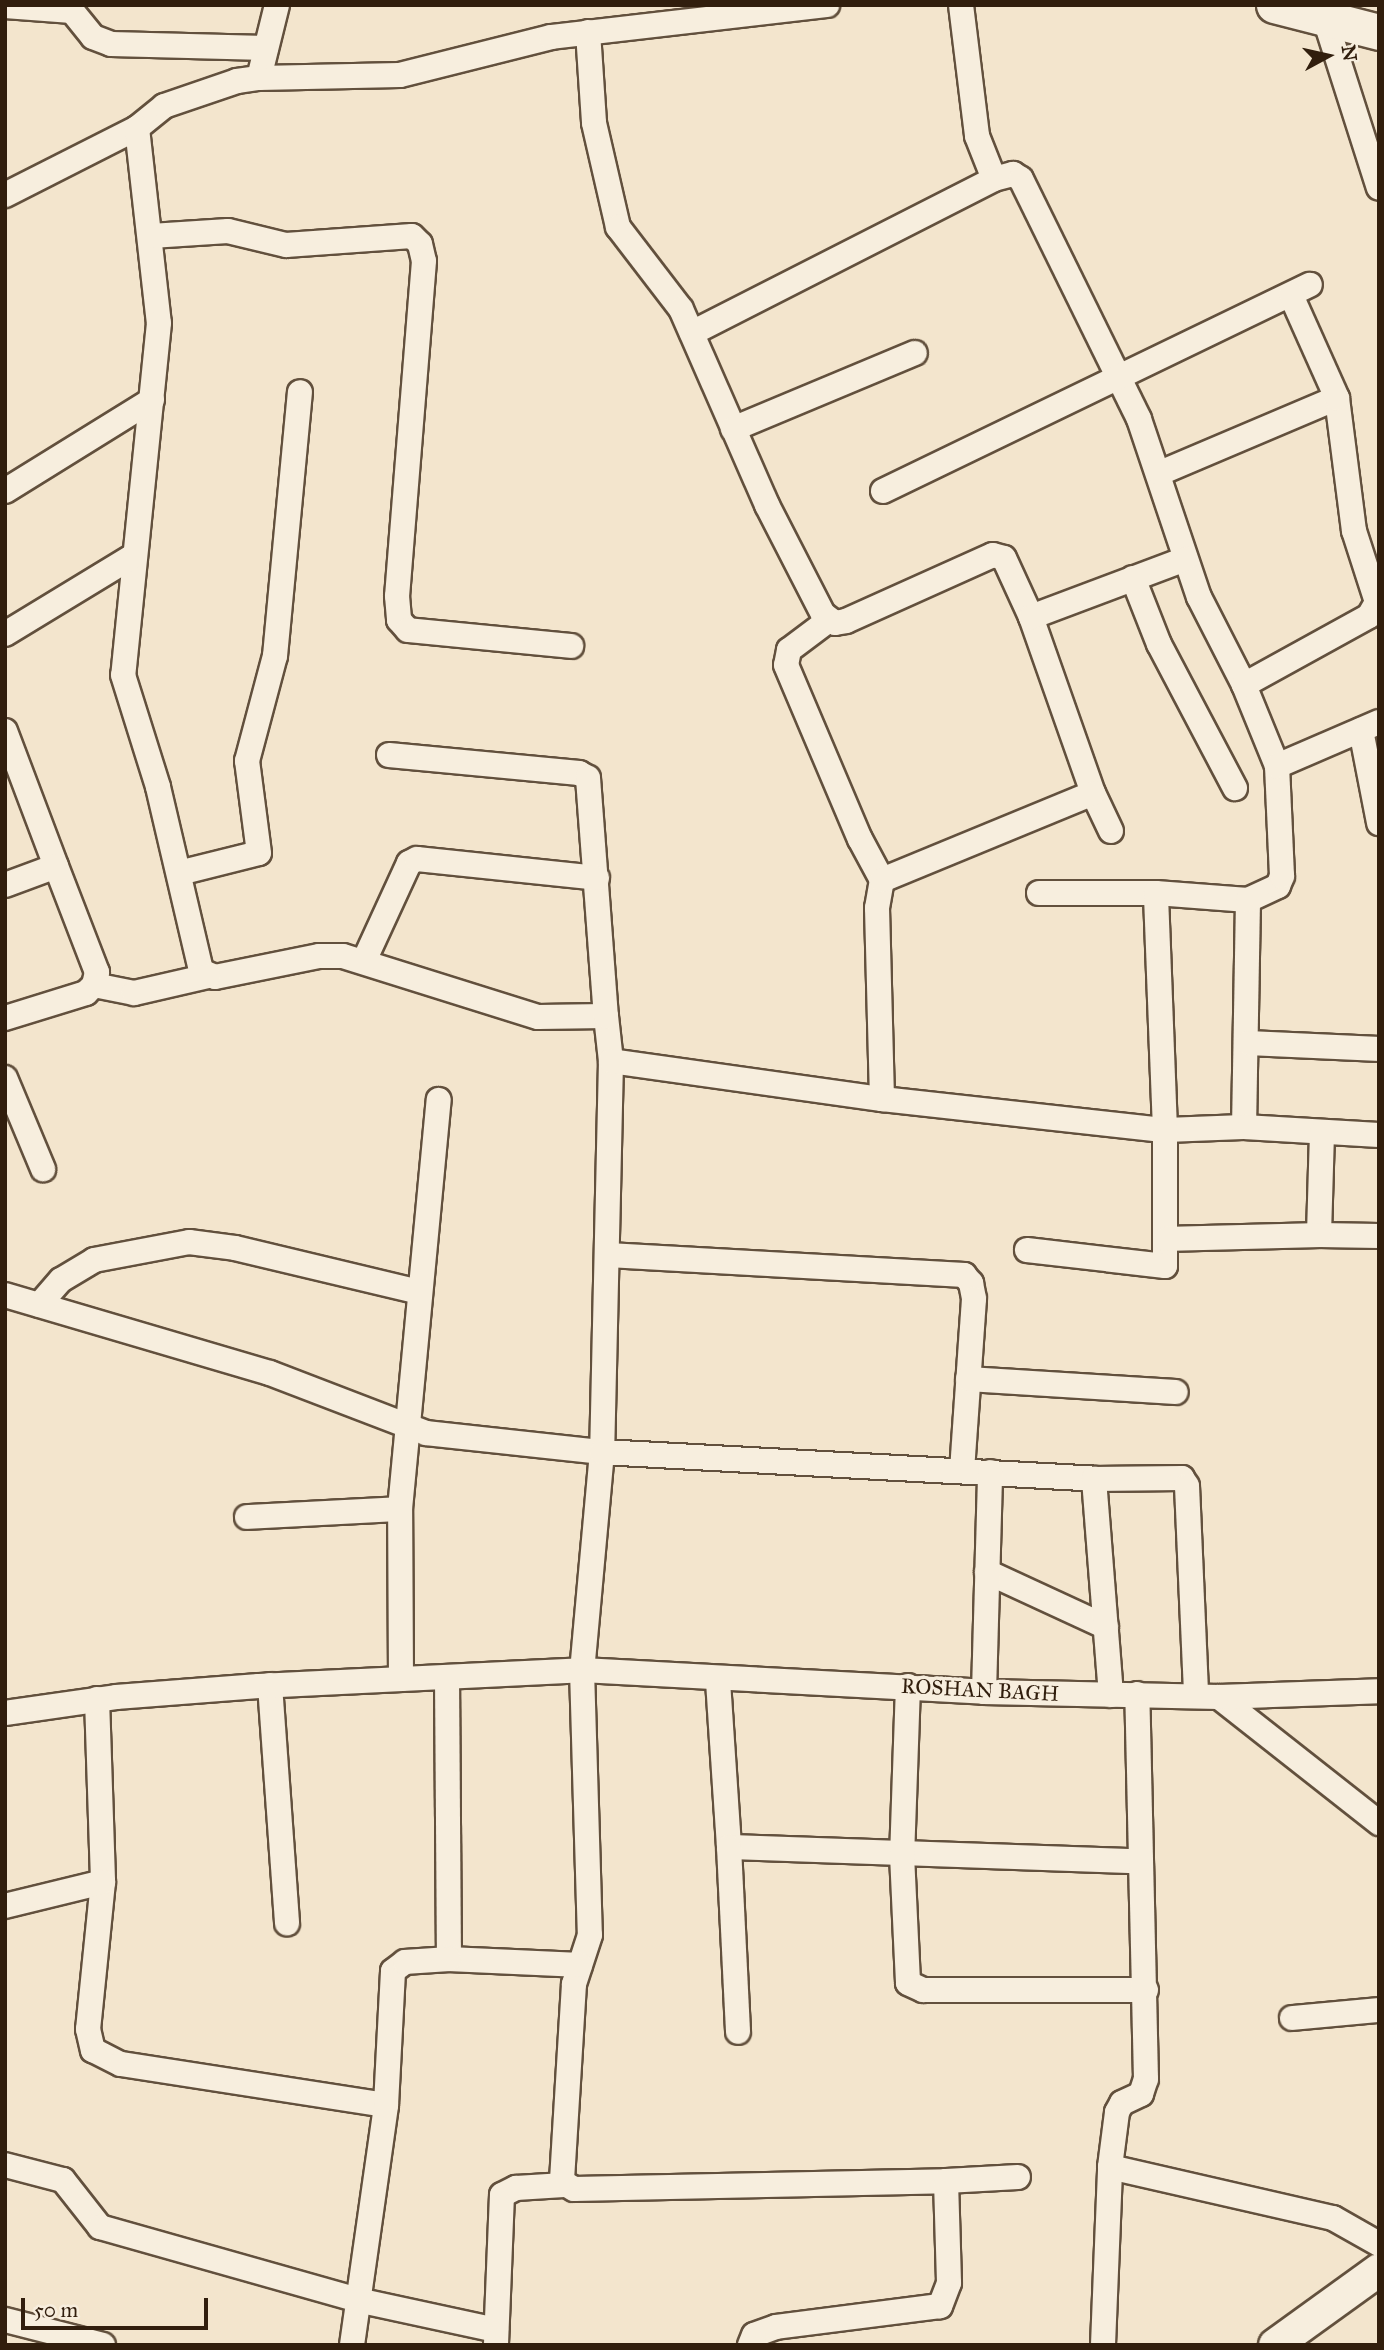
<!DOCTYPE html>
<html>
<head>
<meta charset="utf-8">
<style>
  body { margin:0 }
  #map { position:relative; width:1384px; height:2350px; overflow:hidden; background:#f3e5cd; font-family:"IM FELL Great Primer",serif }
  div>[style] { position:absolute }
  .roads { filter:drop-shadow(2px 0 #62503d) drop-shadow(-2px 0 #62503d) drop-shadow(0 2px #62503d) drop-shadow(0 -2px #62503d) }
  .minor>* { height:24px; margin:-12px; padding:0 12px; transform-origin:12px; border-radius:12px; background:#f7eede }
  .tertiary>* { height:32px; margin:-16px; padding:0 16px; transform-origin:16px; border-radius:16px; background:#f7eede }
  .secondary>* { height:35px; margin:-17.5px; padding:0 17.5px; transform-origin:17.5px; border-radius:17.5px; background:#f7eede }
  span { translate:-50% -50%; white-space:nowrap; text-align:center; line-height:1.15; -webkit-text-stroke:7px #f7eede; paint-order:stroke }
  .street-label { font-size:21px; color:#311e0d }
  .frame { position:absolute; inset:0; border:7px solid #311e0d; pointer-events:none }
  .north { position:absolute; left:1293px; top:21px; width:70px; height:70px; -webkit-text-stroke:5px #f7eede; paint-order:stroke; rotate:82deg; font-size:19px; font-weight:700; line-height:28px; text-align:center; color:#311e0d }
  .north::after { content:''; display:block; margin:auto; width:24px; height:32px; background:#311e0d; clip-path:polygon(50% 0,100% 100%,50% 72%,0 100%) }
  .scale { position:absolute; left:21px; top:2298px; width:187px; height:32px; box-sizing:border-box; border:4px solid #311e0d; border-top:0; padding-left:9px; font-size:21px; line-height:24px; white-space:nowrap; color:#311e0d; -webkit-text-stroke:5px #f7eede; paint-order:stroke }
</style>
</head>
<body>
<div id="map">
  <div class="roads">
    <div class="minor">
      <div style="left:277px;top:5px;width:75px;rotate:103.9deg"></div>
      <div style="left:259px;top:78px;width:141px;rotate:-1.2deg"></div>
      <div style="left:400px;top:75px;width:156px;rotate:-14.1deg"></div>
      <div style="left:551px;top:37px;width:278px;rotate:-6.6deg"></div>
      <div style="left:961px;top:5px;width:132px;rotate:83deg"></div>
      <div style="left:977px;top:136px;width:46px;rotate:68.4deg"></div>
      <div style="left:5px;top:6px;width:67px;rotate:4.3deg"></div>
      <div style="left:72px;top:11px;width:33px;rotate:51deg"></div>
      <div style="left:93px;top:37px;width:19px;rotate:21deg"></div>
      <div style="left:111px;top:44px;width:155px;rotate:1.5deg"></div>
      <div style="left:1325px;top:19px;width:177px;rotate:72.3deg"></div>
      <div style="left:588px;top:32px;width:91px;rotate:86.2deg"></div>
      <div style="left:594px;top:123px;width:107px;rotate:77deg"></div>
      <div style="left:618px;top:227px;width:103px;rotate:52.5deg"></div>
      <div style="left:681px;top:309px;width:214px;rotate:66.3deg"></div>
      <div style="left:767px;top:505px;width:123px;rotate:62.8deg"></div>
      <div style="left:823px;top:614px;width:15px;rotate:37deg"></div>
      <div style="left:835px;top:623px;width:11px;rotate:-10deg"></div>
      <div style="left:846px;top:621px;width:161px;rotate:-24.2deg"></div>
      <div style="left:993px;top:555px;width:11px;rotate:15deg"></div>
      <div style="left:1004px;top:558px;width:65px;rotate:65.4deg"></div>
      <div style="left:1031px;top:617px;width:187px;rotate:70.6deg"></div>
      <div style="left:1093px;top:793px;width:42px;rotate:64.7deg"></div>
      <div style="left:137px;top:128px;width:35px;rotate:-39deg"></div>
      <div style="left:164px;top:106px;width:77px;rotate:-18.9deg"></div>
      <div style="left:237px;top:81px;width:22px;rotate:-8deg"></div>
      <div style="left:5px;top:195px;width:148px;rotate:-26.9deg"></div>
      <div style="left:137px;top:128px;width:196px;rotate:83.6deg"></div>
      <div style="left:159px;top:323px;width:354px;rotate:95.8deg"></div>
      <div style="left:123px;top:675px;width:117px;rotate:72.6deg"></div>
      <div style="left:158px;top:787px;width:189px;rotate:76.8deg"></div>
      <div style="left:201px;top:971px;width:15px;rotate:23deg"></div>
      <div style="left:215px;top:977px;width:106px;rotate:-11.4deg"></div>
      <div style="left:319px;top:956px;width:24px"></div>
      <div style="left:343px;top:956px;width:204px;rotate:17.4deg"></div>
      <div style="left:538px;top:1017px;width:68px;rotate:-0.8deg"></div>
      <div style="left:606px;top:1016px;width:45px;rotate:83.7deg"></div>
      <div style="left:611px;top:1061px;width:391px;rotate:91.3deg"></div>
      <div style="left:602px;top:1452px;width:219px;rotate:95.2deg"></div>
      <div style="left:582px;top:1670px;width:265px;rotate:88.3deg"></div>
      <div style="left:590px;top:1935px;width:52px;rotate:108.1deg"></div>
      <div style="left:574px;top:1984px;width:198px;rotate:93.5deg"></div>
      <div style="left:562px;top:2182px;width:14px;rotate:30deg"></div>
      <div style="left:574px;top:2189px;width:372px;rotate:-1.2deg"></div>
      <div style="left:946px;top:2181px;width:102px;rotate:88.3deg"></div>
      <div style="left:949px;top:2283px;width:25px;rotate:111deg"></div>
      <div style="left:940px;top:2306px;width:165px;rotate:172.7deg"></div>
      <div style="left:776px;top:2327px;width:23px;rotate:160deg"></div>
      <div style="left:754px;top:2335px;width:11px;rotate:112deg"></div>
      <div style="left:151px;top:236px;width:77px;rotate:-3.7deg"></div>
      <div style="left:228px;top:231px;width:60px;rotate:13.6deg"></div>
      <div style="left:286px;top:245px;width:126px;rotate:-4.1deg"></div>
      <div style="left:412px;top:236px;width:11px;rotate:45deg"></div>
      <div style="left:420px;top:244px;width:17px;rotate:77deg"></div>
      <div style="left:424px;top:261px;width:336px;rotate:94.6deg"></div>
      <div style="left:397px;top:596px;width:24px;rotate:85deg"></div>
      <div style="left:399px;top:620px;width:13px;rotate:48deg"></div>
      <div style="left:408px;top:630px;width:164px;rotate:5.6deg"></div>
      <div style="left:692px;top:333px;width:339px;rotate:-27deg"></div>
      <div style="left:994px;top:179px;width:20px;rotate:-15deg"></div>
      <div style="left:1013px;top:174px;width:9px;rotate:32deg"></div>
      <div style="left:1021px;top:179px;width:267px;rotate:63.8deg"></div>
      <div style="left:1139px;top:419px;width:188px;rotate:71.4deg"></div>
      <div style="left:1199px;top:597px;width:99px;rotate:62.9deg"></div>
      <div style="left:1244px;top:685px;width:87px;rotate:67.8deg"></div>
      <div style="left:733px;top:429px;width:197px;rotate:-22.7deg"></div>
      <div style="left:1160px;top:473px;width:192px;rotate:-23deg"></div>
      <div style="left:5px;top:491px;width:173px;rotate:-31.8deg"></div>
      <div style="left:883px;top:491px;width:474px;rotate:-25.8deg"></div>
      <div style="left:1133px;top:578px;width:71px;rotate:68.5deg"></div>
      <div style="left:1159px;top:644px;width:163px;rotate:62.2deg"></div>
      <div style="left:1031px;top:617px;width:165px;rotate:-20.6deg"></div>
      <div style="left:829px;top:620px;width:50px;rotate:143.1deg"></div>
      <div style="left:789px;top:650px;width:15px;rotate:101deg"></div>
      <div style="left:786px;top:665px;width:189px;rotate:67deg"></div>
      <div style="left:860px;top:839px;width:47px;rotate:61.8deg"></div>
      <div style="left:5px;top:634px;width:152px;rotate:-31.3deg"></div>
      <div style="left:1244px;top:685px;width:143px;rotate:-28.9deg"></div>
      <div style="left:1369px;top:616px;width:16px;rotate:-60deg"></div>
      <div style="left:1377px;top:602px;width:75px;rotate:-107.9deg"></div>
      <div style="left:1354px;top:531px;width:134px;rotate:-97.3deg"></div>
      <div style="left:1337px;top:398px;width:113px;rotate:-114.1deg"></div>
      <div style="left:1361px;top:730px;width:95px;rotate:79deg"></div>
      <div style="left:5px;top:731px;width:144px;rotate:69.3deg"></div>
      <div style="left:389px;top:755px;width:191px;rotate:5.4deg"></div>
      <div style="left:579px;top:773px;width:10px;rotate:29deg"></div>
      <div style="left:588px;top:778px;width:239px;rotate:85.7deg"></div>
      <div style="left:179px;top:873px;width:82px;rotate:-14deg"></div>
      <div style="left:259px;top:853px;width:93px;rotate:-97.4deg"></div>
      <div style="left:247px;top:761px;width:109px;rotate:-75.1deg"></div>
      <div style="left:275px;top:656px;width:265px;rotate:-84.6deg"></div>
      <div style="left:5px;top:885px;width:54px;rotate:-20.4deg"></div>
      <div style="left:56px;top:866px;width:114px;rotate:68.9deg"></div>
      <div style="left:97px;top:972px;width:13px;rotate:103deg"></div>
      <div style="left:94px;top:985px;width:11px;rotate:135deg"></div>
      <div style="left:86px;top:993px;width:85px;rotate:162.8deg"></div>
      <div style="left:1039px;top:893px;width:117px"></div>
      <div style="left:1248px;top:900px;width:227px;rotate:91deg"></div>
      <div style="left:1244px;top:1127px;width:79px;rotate:177.8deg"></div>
      <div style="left:1165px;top:1130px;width:237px;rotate:-92.2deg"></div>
      <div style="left:1156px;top:893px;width:92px;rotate:4.4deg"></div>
      <div style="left:1248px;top:900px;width:33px;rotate:-25deg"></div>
      <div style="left:1278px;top:886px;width:11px;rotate:-68deg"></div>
      <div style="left:1282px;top:876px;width:110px;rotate:-92.6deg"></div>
      <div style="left:1277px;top:766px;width:111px;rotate:-23.3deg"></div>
      <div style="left:364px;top:961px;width:108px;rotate:-65.3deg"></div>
      <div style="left:409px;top:863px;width:9px;rotate:-27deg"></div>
      <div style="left:417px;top:859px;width:181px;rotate:6deg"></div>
      <div style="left:94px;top:985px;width:41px;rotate:11.3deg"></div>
      <div style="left:134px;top:993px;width:76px;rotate:-12.9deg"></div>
      <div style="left:1249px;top:1043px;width:130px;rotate:2.6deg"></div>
      <div style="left:611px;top:1061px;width:274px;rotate:8deg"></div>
      <div style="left:882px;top:1099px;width:285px;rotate:6.3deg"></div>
      <div style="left:1165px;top:1130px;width:136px;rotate:90deg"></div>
      <div style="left:1165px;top:1266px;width:139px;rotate:-173.4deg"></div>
      <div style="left:5px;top:1078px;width:99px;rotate:67.3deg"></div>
      <div style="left:882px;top:1099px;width:191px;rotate:-91.5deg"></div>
      <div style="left:877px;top:908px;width:28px;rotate:-80deg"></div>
      <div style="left:882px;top:880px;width:228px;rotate:-22.4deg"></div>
      <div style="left:1244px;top:1127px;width:135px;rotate:3.4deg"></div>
      <div style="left:1322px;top:1133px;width:102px;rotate:91.7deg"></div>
      <div style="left:1319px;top:1235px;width:60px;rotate:1deg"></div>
      <div style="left:1166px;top:1239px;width:153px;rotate:-1.5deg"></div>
      <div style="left:608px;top:1255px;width:357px;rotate:3.2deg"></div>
      <div style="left:964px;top:1275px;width:11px;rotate:49deg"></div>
      <div style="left:971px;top:1283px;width:16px;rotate:79deg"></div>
      <div style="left:974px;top:1299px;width:171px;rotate:94deg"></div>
      <div style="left:5px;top:1295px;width:276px;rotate:16.4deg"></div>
      <div style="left:270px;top:1373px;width:167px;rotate:21deg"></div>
      <div style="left:426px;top:1433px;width:177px;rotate:6.2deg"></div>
      <div style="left:602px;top:1452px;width:493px;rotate:3.1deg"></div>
      <div style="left:39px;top:1305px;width:33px;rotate:-49deg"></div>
      <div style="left:61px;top:1280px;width:39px;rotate:-31deg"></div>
      <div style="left:94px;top:1260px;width:97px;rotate:-10.7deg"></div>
      <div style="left:189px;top:1242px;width:46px;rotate:7.4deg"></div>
      <div style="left:235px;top:1248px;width:189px;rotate:13.4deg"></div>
      <div style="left:968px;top:1379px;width:208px;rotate:3.6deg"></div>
      <div style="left:247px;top:1517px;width:153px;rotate:-3deg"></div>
      <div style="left:987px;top:1572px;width:131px;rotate:24.8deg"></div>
      <div style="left:447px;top:1677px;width:282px;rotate:89.6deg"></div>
      <div style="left:449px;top:1959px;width:131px;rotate:2.6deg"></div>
      <div style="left:401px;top:1679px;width:170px;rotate:-90.3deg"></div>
      <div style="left:400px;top:1509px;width:411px;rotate:-84.6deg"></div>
      <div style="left:718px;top:1681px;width:166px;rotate:86.2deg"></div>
      <div style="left:729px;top:1847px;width:409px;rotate:2deg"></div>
      <div style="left:270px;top:1685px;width:239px;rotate:85.9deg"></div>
      <div style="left:908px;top:1686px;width:169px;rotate:92deg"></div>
      <div style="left:902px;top:1855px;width:128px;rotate:87.3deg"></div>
      <div style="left:908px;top:1983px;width:17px;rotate:25deg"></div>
      <div style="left:923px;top:1990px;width:223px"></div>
      <div style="left:984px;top:1692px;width:220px;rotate:-88.4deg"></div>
      <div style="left:1111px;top:1695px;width:217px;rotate:-94.5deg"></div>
      <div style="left:1094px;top:1479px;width:88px;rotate:-0.7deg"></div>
      <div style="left:1182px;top:1478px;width:9px;rotate:58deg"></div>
      <div style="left:1187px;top:1486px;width:210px;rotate:87.5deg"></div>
      <div style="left:1219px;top:1697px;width:204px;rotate:38.2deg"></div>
      <div style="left:97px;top:1699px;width:183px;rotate:88.1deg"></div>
      <div style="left:103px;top:1882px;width:148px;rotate:95.8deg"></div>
      <div style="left:88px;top:2029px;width:22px;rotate:77deg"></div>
      <div style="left:93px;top:2050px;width:31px;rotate:27deg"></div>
      <div style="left:121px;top:2064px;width:268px;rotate:8.8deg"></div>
      <div style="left:5px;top:1713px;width:112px;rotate:-8.2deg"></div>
      <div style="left:116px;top:1697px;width:143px;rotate:-4.4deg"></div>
      <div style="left:259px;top:1686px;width:323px;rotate:-2.8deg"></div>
      <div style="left:582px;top:1670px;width:403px;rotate:3.1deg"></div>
      <div style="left:984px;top:1692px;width:235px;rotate:1.2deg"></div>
      <div style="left:1219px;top:1697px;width:160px;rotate:-2.1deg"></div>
      <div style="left:729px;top:1847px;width:185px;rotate:87.2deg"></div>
      <div style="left:5px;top:1906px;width:101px;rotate:-13.8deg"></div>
      <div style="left:1292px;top:2018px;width:87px;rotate:-5.3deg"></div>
      <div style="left:5px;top:2165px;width:60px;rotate:14.5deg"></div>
      <div style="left:63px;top:2180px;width:60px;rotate:51.8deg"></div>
      <div style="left:100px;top:2227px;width:272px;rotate:15.8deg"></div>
      <div style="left:362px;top:2301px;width:137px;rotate:12.2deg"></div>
      <div style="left:1110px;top:2167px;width:229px;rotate:12.9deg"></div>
      <div style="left:1333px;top:2218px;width:53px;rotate:29.5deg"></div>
      <div style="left:946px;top:2181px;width:72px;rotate:-3.2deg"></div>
      <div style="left:5px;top:2320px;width:101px;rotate:14.3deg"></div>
      <div style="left:496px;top:2344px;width:149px;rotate:-87.7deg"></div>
      <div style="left:502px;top:2195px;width:16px;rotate:-27deg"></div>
      <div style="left:516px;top:2188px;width:48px;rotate:-3.6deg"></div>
      <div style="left:352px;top:2345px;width:242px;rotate:-81.9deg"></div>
      <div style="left:386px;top:2105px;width:134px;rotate:-87deg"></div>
      <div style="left:393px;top:1971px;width:15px;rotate:-37deg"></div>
      <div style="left:405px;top:1962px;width:44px;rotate:-3.9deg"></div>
      <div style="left:1103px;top:2345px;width:178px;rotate:-87.7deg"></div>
      <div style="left:1110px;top:2167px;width:55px;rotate:-82.7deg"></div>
      <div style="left:1117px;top:2112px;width:10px;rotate:-61deg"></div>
      <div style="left:1122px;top:2103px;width:21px;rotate:-25deg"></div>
      <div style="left:1141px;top:2094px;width:16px;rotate:-72deg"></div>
      <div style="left:1146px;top:2079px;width:385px;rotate:-91.3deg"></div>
    </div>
    <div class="tertiary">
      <div style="left:1275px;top:2345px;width:128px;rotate:-35.8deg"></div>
    </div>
    <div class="secondary">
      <div style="left:1274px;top:5px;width:108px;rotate:14.4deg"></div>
    </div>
  </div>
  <div class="street-label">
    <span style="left:980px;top:1690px;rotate:3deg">ROSHAN BAGH</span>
  </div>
  <div class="frame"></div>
  <div class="north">N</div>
  <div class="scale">50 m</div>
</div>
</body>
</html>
